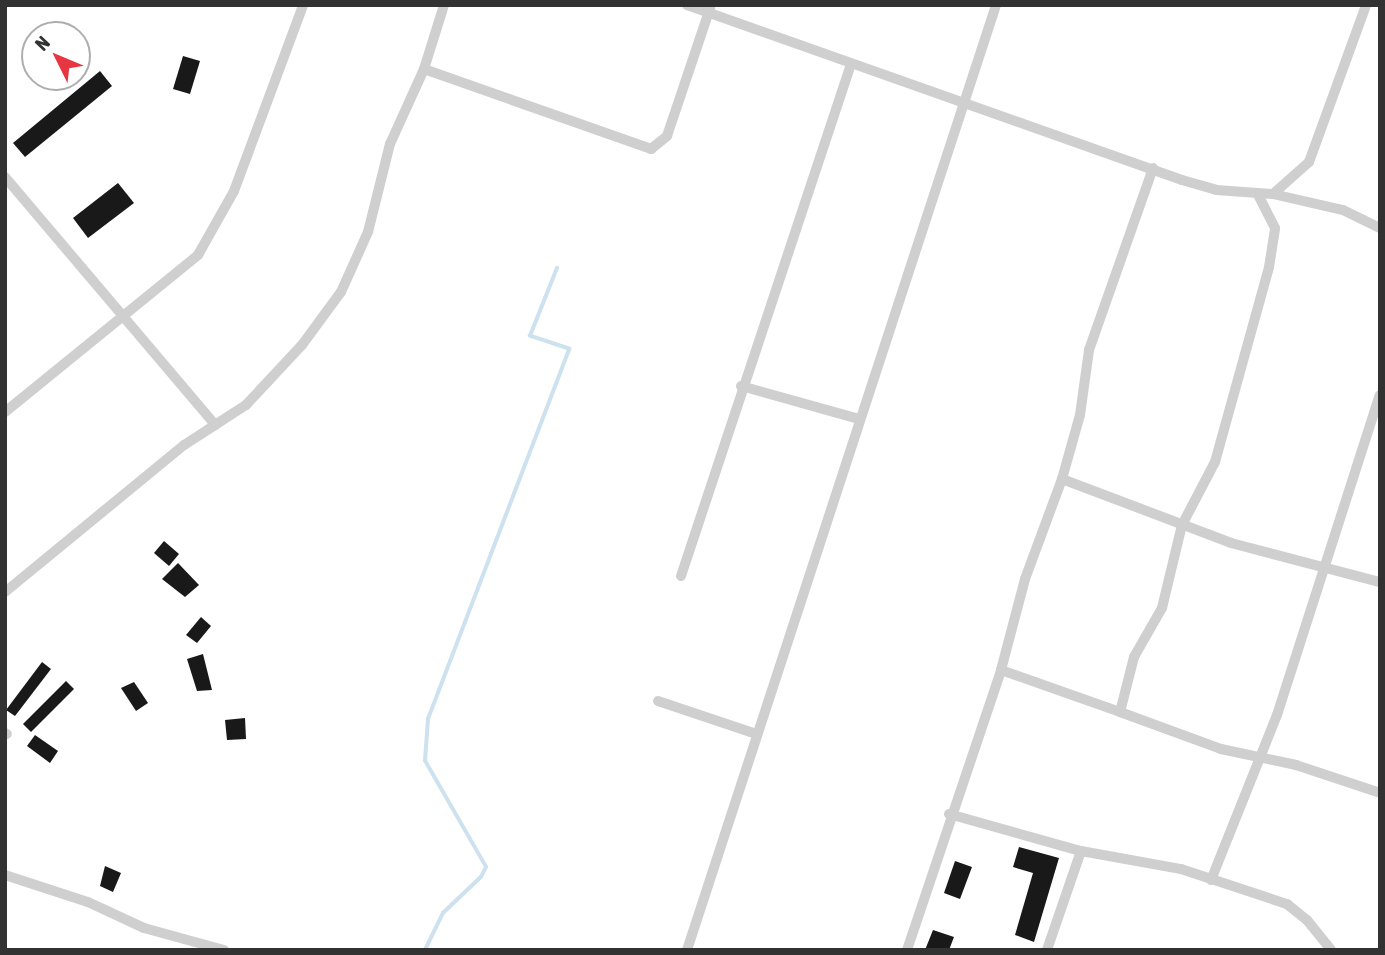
<!DOCTYPE html>
<html>
<head>
<meta charset="utf-8">
<style>
  body { margin:0 }
  #map { position:relative; width:1385px; height:955px; overflow:hidden; background:#fff; font-family:"Asap Condensed",sans-serif }
  div>[style] { position:absolute }
  .stream>* { height:3.5px; margin:-1.75px; padding:0 1.75px; transform-origin:1.75px; border-radius:1.75px; background:#cde1ee }
  .building>* { inset:0; background:#191919 }
  .minor>* { height:10px; margin:-5px; padding:0 5px; transform-origin:5px; border-radius:5px; background:#cfcfcf }
  span { translate:-50% -50%; white-space:nowrap; text-align:center; line-height:1.15; -webkit-text-stroke:7px #fff; paint-order:stroke }
  .frame { position:absolute; inset:0; border:7px solid #323232; pointer-events:none }
  .north { position:absolute; left:21px; top:21px; width:70px; height:70px; box-sizing:border-box; background:#fff; border:2px solid #adadad; border-radius:50%; rotate:313deg; font-size:19px; font-weight:700; line-height:28px; text-align:center; color:#323232 }
  .north::after { content:''; display:block; margin:auto; width:24px; height:32px; background:#e83542; clip-path:polygon(50% 0,100% 100%,50% 72%,0 100%) }
</style>
</head>
<body>
<div id="map">
  <div class="stream">
    <div style="left:425px;top:950px;width:41px;rotate:-64.1deg"></div>
    <div style="left:443px;top:913px;width:52px;rotate:-43.5deg"></div>
    <div style="left:481px;top:877px;width:11px;rotate:-63deg"></div>
    <div style="left:486px;top:867px;width:122px;rotate:-119.9deg"></div>
    <div style="left:425px;top:761px;width:42px;rotate:-85.9deg"></div>
    <div style="left:428px;top:719px;width:396px;rotate:-69.1deg"></div>
    <div style="left:569px;top:349px;width:41px;rotate:-161.6deg"></div>
    <div style="left:530px;top:336px;width:73px;rotate:-68.3deg"></div>
  </div>
  <div class="building">
    <div style="clip-path:polygon(183px 56px,200px 61px,190px 94px,173px 89px)"></div>
    <div style="clip-path:polygon(100px 71px,112px 86px,25px 157px,13px 143px)"></div>
    <div style="clip-path:polygon(118px 183px,134px 203px,88px 238px,73px 218px)"></div>
    <div style="clip-path:polygon(164px 541px,179px 554px,169px 566px,154px 553px)"></div>
    <div style="clip-path:polygon(178px 563px,199px 585px,185px 597px,162px 579px)"></div>
    <div style="clip-path:polygon(201px 617px,211px 626px,197px 643px,186px 635px)"></div>
    <div style="clip-path:polygon(203px 654px,212px 690px,197px 691px,187px 659px)"></div>
    <div style="clip-path:polygon(42px 662px,51px 669px,15px 716px,6px 710px)"></div>
    <div style="clip-path:polygon(66px 681px,74px 689px,31px 732px,23px 724px)"></div>
    <div style="clip-path:polygon(134px 682px,148px 703px,136px 711px,121px 688px)"></div>
    <div style="clip-path:polygon(245px 718px,246px 739px,227px 740px,225px 720px)"></div>
    <div style="clip-path:polygon(35px 735px,58px 751px,50px 763px,27px 746px)"></div>
    <div style="clip-path:polygon(1019px 847px,1059px 858px,1034px 942px,1015px 935px,1033px 873px,1013px 867px)"></div>
    <div style="clip-path:polygon(955px 861px,972px 867px,960px 899px,944px 893px)"></div>
    <div style="clip-path:polygon(105px 866px,121px 873px,113px 892px,100px 886px)"></div>
    <div style="clip-path:polygon(933px 930px,954px 937px,949px 950px,925px 950px)"></div>
  </div>
  <div class="minor">
    <div style="left:687px;top:5px;width:525px;rotate:19.47deg"></div>
    <div style="left:1182px;top:180px;width:35px;rotate:16deg"></div>
    <div style="left:1216px;top:190px;width:57px;rotate:4deg"></div>
    <div style="left:1273px;top:194px;width:48px;rotate:-41.6deg"></div>
    <div style="left:1309px;top:162px;width:167px;rotate:-70deg"></div>
    <div style="left:424px;top:69px;width:241px;rotate:19.4deg"></div>
    <div style="left:651px;top:149px;width:21px;rotate:-39deg"></div>
    <div style="left:667px;top:136px;width:135px;rotate:-71.4deg"></div>
    <div style="left:5px;top:177px;width:325px;rotate:49.7deg"></div>
    <div style="left:215px;top:425px;width:37px;rotate:147deg"></div>
    <div style="left:184px;top:445px;width:232px;rotate:140.6deg"></div>
    <div style="left:1273px;top:194px;width:72px;rotate:12.9deg"></div>
    <div style="left:1343px;top:210px;width:41px;rotate:25.9deg"></div>
    <div style="left:741px;top:386px;width:123px;rotate:15.6deg"></div>
    <div style="left:5px;top:412px;width:249px;rotate:-39.1deg"></div>
    <div style="left:198px;top:255px;width:73px;rotate:-60.6deg"></div>
    <div style="left:234px;top:191px;width:198px;rotate:-69.6deg"></div>
    <div style="left:215px;top:425px;width:37px;rotate:-33deg"></div>
    <div style="left:246px;top:405px;width:82px;rotate:-47deg"></div>
    <div style="left:302px;top:345px;width:66px;rotate:-53.7deg"></div>
    <div style="left:341px;top:292px;width:66px;rotate:-65.8deg"></div>
    <div style="left:368px;top:232px;width:91px;rotate:-76deg"></div>
    <div style="left:390px;top:144px;width:82px;rotate:-65.6deg"></div>
    <div style="left:424px;top:69px;width:67px;rotate:-72.6deg"></div>
    <div style="left:1062px;top:479px;width:181px;rotate:20.7deg"></div>
    <div style="left:1231px;top:543px;width:154px;rotate:14.7deg"></div>
    <div style="left:681px;top:576px;width:539px;rotate:-71.63deg"></div>
    <div style="left:1001px;top:670px;width:126px;rotate:19.4deg"></div>
    <div style="left:1120px;top:712px;width:57px;rotate:-75.7deg"></div>
    <div style="left:1134px;top:657px;width:56px;rotate:-60.3deg"></div>
    <div style="left:1162px;top:608px;width:85px;rotate:-76.5deg"></div>
    <div style="left:1182px;top:525px;width:71px;rotate:-62.4deg"></div>
    <div style="left:1215px;top:462px;width:202px;rotate:-74.5deg"></div>
    <div style="left:1269px;top:267px;width:39px;rotate:-81deg"></div>
    <div style="left:1275px;top:228px;width:38px;rotate:-117deg"></div>
    <div style="left:658px;top:701px;width:103px;rotate:18.6deg"></div>
    <div style="left:1120px;top:712px;width:108px;rotate:20.1deg"></div>
    <div style="left:1221px;top:749px;width:77px;rotate:12deg"></div>
    <div style="left:1296px;top:765px;width:89px;rotate:18.4deg"></div>
    <div style="left:5px;top:733px;width:2px;rotate:27deg"></div>
    <div style="left:949px;top:814px;width:137px;rotate:15.7deg"></div>
    <div style="left:1081px;top:851px;width:105px;rotate:109deg"></div>
    <div style="left:1081px;top:851px;width:102px;rotate:10.2deg"></div>
    <div style="left:1181px;top:869px;width:112px;rotate:18.3deg"></div>
    <div style="left:1287px;top:904px;width:26px;rotate:39deg"></div>
    <div style="left:1307px;top:920px;width:38px;rotate:51deg"></div>
    <div style="left:5px;top:875px;width:87px;rotate:18deg"></div>
    <div style="left:88px;top:902px;width:62px;rotate:24.9deg"></div>
    <div style="left:144px;top:928px;width:83px;rotate:15.4deg"></div>
    <div style="left:1211px;top:880px;width:178px;rotate:-68.2deg"></div>
    <div style="left:1277px;top:715px;width:336px;rotate:-72.2deg"></div>
    <div style="left:687px;top:950px;width:994px;rotate:-71.89deg"></div>
    <div style="left:907px;top:950px;width:295px;rotate:-71.4deg"></div>
    <div style="left:1001px;top:670px;width:94px;rotate:-75.2deg"></div>
    <div style="left:1025px;top:579px;width:107px;rotate:-69.7deg"></div>
    <div style="left:1062px;top:479px;width:66px;rotate:-74.3deg"></div>
    <div style="left:1080px;top:415px;width:66px;rotate:-82.1deg"></div>
    <div style="left:1089px;top:350px;width:193px;rotate:-70.6deg"></div>
  </div>
  <div class="frame"></div>
  <div class="north">N</div>
</div>
</body>
</html>
